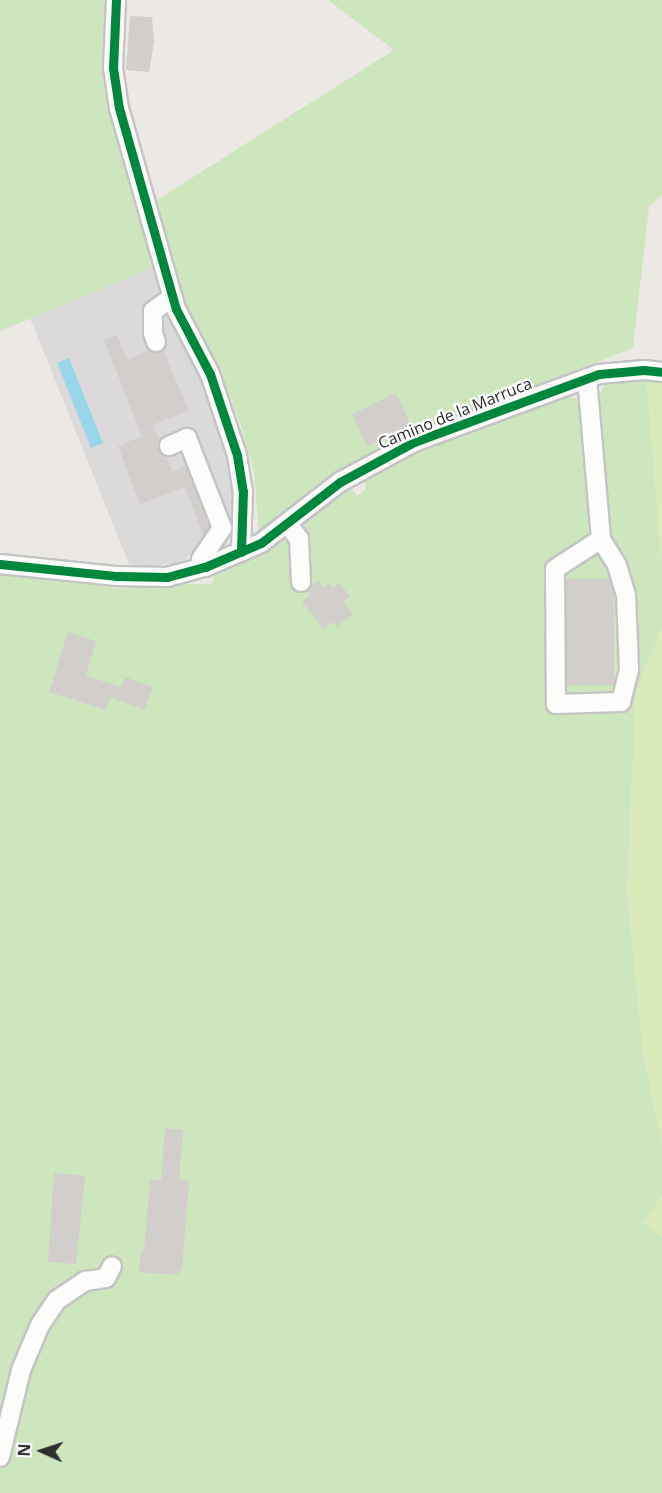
<!DOCTYPE html>
<html>
<head>
<meta charset="utf-8">
<style>
  body { margin:0 }
  #map { position:relative; width:662px; height:1493px; overflow:hidden; background:#ece8e4; font-family:"Open Sans",sans-serif }
  div>[style] { position:absolute }
  .industrial>* { inset:0; background:#dcd9db }
  .green>* { inset:0; background:#cee6be }
  .pitch>* { inset:0; background:#d9eabb }
  .water>* { inset:0; background:#99d6ec }
  .building>* { inset:0; background:#d1cecb }
  .roads { filter:drop-shadow(2px 0 #c5c4c5) drop-shadow(-2px 0 #c5c4c5) drop-shadow(0 2px #c5c4c5) drop-shadow(0 -2px #c5c4c5) }
  .minor>* { height:18px; margin:-9px; padding:0 9px; transform-origin:9px; border-radius:9px; background:#fcfcfb }
  .cycleway>* { height:9px; margin:-4.5px; padding:0 4.5px; transform-origin:4.5px; border-radius:4.5px; background:#00873e }
  span { translate:-50% -50%; white-space:nowrap; text-align:center; line-height:1.15; -webkit-text-stroke:5px #fff; paint-order:stroke }
  .street-label { font-size:16px; color:#2e2e2e }
  .north { position:absolute; left:12px; top:1421px; width:60px; height:60px; -webkit-text-stroke:4px #fff; paint-order:stroke; rotate:273deg; font-size:16px; font-weight:700; line-height:24px; text-align:center; color:#2e2e2e }
  .north::after { content:''; display:block; margin:auto; width:21px; height:27px; background:#2e2e2e; clip-path:polygon(50% 0,100% 100%,50% 72%,0 100%) }
</style>
</head>
<body>
<div id="map">
  <div class="industrial">
    <div style="clip-path:polygon(152px 268px,168px 311px,206px 392px,226px 446px,235px 483px,237px 507px,227px 545px,216px 553px,196px 548px,182px 563px,150px 566px,129px 564px,30px 318px)"></div>
  </div>
  <div class="green">
    <div style="clip-path:polygon(0 0,109px 0,138px 198px,152px 268px,0 331px)"></div>
    <div style="clip-path:polygon(328px 0,662px 0,662px 195px,649px 207px,633px 348px,444px 422px,266px 533px,259px 533px,254px 472px,242px 429px,223px 378px,193px 323px,173px 266px,157px 200px,394px 50px)"></div>
    <div style="clip-path:polygon(646px 376px,662px 561px,662px 628px,636px 691px,627px 892px,644px 1058px,662px 1143px,662px 1196px,644px 1223px,662px 1237px,662px 1493px,0 1493px,0 571px,108px 582px,111px 588px,128px 589px,131px 584px,212px 584px,215px 571px,260px 553px,281px 540px,294px 543px,305px 533px,305px 520px,350px 487px,357px 495px,366px 490px,364px 476px,436px 445px,568px 396px,579px 400px,600px 394px,606px 381px)"></div>
  </div>
  <div class="pitch">
    <div style="clip-path:polygon(646px 376px,662px 378px,662px 561px)"></div>
    <div style="clip-path:polygon(662px 628px,662px 1143px,644px 1058px,627px 892px,636px 691px)"></div>
    <div style="clip-path:polygon(662px 1196px,662px 1237px,644px 1223px)"></div>
  </div>
  <div class="water">
    <div style="clip-path:polygon(69px 358px,103px 443px,91px 448px,57px 363px)"></div>
  </div>
  <div class="building">
    <div style="clip-path:polygon(130px 16px,152px 17px,154px 42px,149px 72px,126px 70px)"></div>
    <div style="clip-path:polygon(117px 335px,127px 360px,148px 350px,154px 353px,163px 351px,189px 410px,153px 425px,159px 441px,159px 450px,166px 456px,172px 472px,186px 466px,209px 527px,203px 535px,185px 487px,140px 504px,118px 446px,142px 436px,104px 340px)"></div>
    <div style="clip-path:polygon(396px 393px,411px 425px,367px 446px,352px 414px)"></div>
    <div style="clip-path:polygon(566px 579px,609px 579px,614px 594px,614px 685px,567px 685px)"></div>
    <div style="clip-path:polygon(318px 580px,324px 588px,329px 583px,333px 588px,339px 583px,350px 596px,343px 602px,353px 614px,337px 627px,332px 622px,324px 629px,302px 602px,310px 595px,307px 591px)"></div>
    <div style="clip-path:polygon(68px 632px,96px 641px,86px 676px,121px 687px,125px 677px,153px 687px,145px 710px,110px 697px,106px 710px,49px 692px)"></div>
    <div style="clip-path:polygon(165px 1128px,183px 1130px,179px 1180px,189px 1181px,182px 1269px,177px 1275px,139px 1272px,141px 1251px,144px 1251px,150px 1179px,161px 1180px)"></div>
    <div style="clip-path:polygon(54px 1173px,85px 1176px,76px 1264px,48px 1262px)"></div>
  </div>
  <div class="roads">
    <div class="minor">
      <div style="left:116px;top:0;width:68px;rotate:92.5deg"></div>
      <div style="left:113px;top:68px;width:40px;rotate:81.5deg"></div>
      <div style="left:119px;top:108px;width:209px;rotate:74.2deg"></div>
      <div style="left:176px;top:309px;width:73px;rotate:62.4deg"></div>
      <div style="left:210px;top:374px;width:85px;rotate:71.6deg"></div>
      <div style="left:237px;top:455px;width:36px;rotate:81deg"></div>
      <div style="left:243px;top:491px;width:61px;rotate:91.9deg"></div>
      <div style="left:156px;top:342px;width:9px;rotate:-108deg"></div>
      <div style="left:153px;top:333px;width:22px;rotate:-90deg"></div>
      <div style="left:153px;top:311px;width:24px;rotate:-36deg"></div>
      <div style="left:587px;top:378px;width:162px;rotate:85deg"></div>
      <div style="left:601px;top:539px;width:55px;rotate:146.9deg"></div>
      <div style="left:555px;top:569px;width:135px;rotate:89.6deg"></div>
      <div style="left:556px;top:704px;width:65px;rotate:-1.8deg"></div>
      <div style="left:621px;top:702px;width:34px;rotate:-76deg"></div>
      <div style="left:629px;top:669px;width:74px;rotate:-92.3deg"></div>
      <div style="left:626px;top:595px;width:31px;rotate:-107deg"></div>
      <div style="left:617px;top:565px;width:31px;rotate:-122deg"></div>
      <div style="left:169px;top:446px;width:20px;rotate:-24deg"></div>
      <div style="left:187px;top:438px;width:97px;rotate:68.7deg"></div>
      <div style="left:222px;top:528px;width:37px;rotate:124deg"></div>
      <div style="left:201px;top:559px;width:9px;rotate:63deg"></div>
      <div style="left:287px;top:523px;width:20px;rotate:53deg"></div>
      <div style="left:299px;top:539px;width:43px;rotate:87.3deg"></div>
      <div style="left:0;top:564px;width:118px;rotate:5.9deg"></div>
      <div style="left:117px;top:576px;width:50px;rotate:1.1deg"></div>
      <div style="left:167px;top:577px;width:39px;rotate:-15deg"></div>
      <div style="left:205px;top:567px;width:61px;rotate:-23.2deg"></div>
      <div style="left:261px;top:543px;width:100px;rotate:-37.7deg"></div>
      <div style="left:340px;top:482px;width:84px;rotate:-28.4deg"></div>
      <div style="left:414px;top:442px;width:197px;rotate:-20.2deg"></div>
      <div style="left:599px;top:374px;width:45px;rotate:-5.1deg"></div>
      <div style="left:644px;top:370px;width:18px;rotate:6deg"></div>
      <div style="left:0;top:1457px;width:89px;rotate:-76.4deg"></div>
      <div style="left:21px;top:1370px;width:49px;rotate:-67.1deg"></div>
      <div style="left:40px;top:1325px;width:30px;rotate:-56deg"></div>
      <div style="left:57px;top:1300px;width:34px;rotate:-34deg"></div>
      <div style="left:85px;top:1281px;width:21px;rotate:-8deg"></div>
      <div style="left:106px;top:1278px;width:13px;rotate:-63deg"></div>
    </div>
  </div>
  <div class="cycleway">
    <div style="left:116px;top:0;width:68px;rotate:92.5deg"></div>
    <div style="left:113px;top:68px;width:40px;rotate:81.5deg"></div>
    <div style="left:119px;top:108px;width:209px;rotate:74.2deg"></div>
    <div style="left:176px;top:309px;width:73px;rotate:62.4deg"></div>
    <div style="left:210px;top:374px;width:85px;rotate:71.6deg"></div>
    <div style="left:237px;top:455px;width:36px;rotate:81deg"></div>
    <div style="left:243px;top:491px;width:61px;rotate:91.9deg"></div>
    <div style="left:0;top:564px;width:118px;rotate:5.9deg"></div>
    <div style="left:117px;top:576px;width:50px;rotate:1.1deg"></div>
    <div style="left:167px;top:577px;width:39px;rotate:-15deg"></div>
    <div style="left:205px;top:567px;width:61px;rotate:-23.2deg"></div>
    <div style="left:261px;top:543px;width:100px;rotate:-37.7deg"></div>
    <div style="left:340px;top:482px;width:84px;rotate:-28.4deg"></div>
    <div style="left:414px;top:442px;width:197px;rotate:-20.2deg"></div>
    <div style="left:599px;top:374px;width:45px;rotate:-5.1deg"></div>
    <div style="left:644px;top:370px;width:18px;rotate:6deg"></div>
  </div>
  <div class="street-label">
    <span style="left:455px;top:413px;rotate:-22deg">Camino de la Marruca</span>
  </div>
  <div class="north">N</div>
</div>
</body>
</html>
